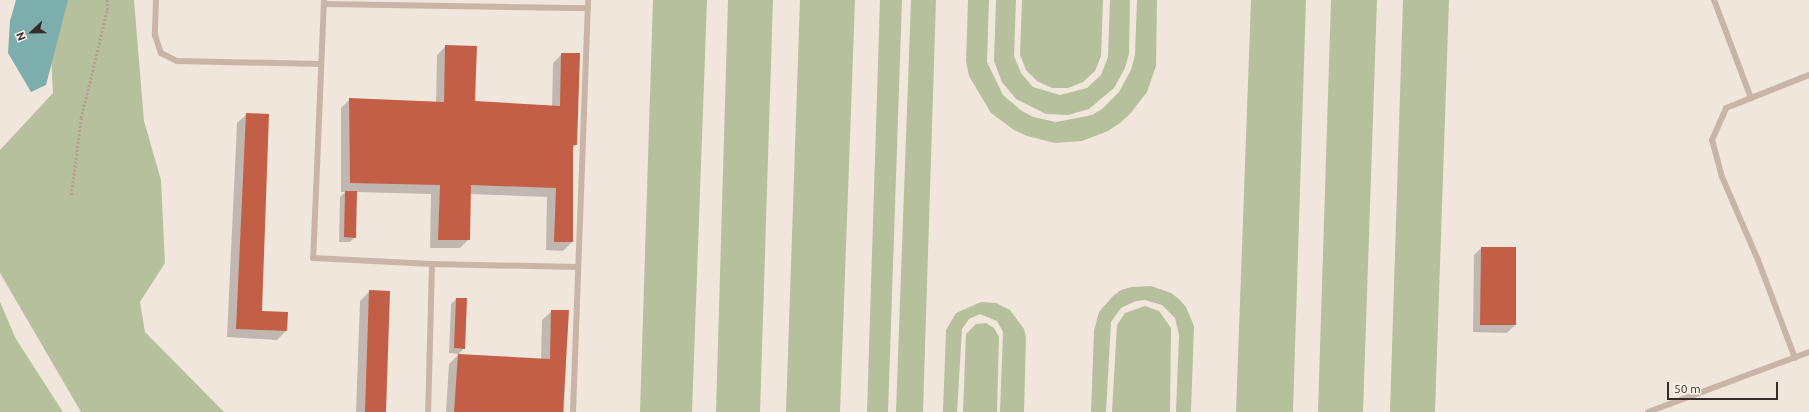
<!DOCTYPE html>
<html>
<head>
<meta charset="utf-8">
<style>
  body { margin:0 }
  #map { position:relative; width:1809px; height:412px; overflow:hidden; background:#f1e6dc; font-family:Ubuntu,sans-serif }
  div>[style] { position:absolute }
  .green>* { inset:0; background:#b6c09c }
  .water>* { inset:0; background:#7baead }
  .shadow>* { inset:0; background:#0003 }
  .building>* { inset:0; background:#c45f47 }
  .path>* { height:2.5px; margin-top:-1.25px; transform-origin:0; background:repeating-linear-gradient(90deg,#b59f92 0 2px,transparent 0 4px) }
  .service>* { height:6px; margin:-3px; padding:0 3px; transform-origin:3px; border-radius:3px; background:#c9b5a8 }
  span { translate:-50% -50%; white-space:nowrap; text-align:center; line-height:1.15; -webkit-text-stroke:3.5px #f9f0e8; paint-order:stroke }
  .north { position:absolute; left:12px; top:12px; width:40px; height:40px; -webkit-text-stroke:3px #f9f0e8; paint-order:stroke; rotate:248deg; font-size:11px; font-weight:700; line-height:16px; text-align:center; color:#362c28 }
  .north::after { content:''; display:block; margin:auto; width:14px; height:18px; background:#362c28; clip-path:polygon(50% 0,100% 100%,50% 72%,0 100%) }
  .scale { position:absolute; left:1667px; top:382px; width:111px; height:18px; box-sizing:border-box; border:2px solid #362c28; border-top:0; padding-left:5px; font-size:12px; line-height:14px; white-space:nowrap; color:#362c28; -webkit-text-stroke:3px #f9f0e8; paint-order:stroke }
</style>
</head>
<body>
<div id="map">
  <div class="green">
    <div style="clip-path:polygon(48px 0,134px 0,144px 121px,161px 180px,165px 263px,140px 302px,145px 332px,224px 412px,81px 412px,0 273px,0 150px,53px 93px)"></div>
    <div style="clip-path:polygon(653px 0,707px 0,692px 412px,640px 412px)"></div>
    <div style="clip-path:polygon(728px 0,773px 0,760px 412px,716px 412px)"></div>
    <div style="clip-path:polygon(800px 0,855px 0,840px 412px,786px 412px)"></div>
    <div style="clip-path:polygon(880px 0,902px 0,888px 412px,867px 412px)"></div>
    <div style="clip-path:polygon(911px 0,936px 0,923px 412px,896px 412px)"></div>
    <div style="clip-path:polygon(968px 0,989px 0,987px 62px,1003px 95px,1022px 111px,1033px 117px,1056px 122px,1092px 115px,1102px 109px,1119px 92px,1131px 70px,1135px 55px,1137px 0,1157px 0,1156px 66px,1147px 92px,1130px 114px,1120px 123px,1108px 131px,1082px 141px,1055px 143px,1027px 136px,1014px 130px,991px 113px,969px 76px,966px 62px)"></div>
    <div style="clip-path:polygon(996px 0,1016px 0,1014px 56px,1021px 73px,1033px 87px,1060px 95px,1087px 88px,1101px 75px,1108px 57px,1110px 0,1130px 0,1129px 54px,1125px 68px,1114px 88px,1089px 109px,1068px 115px,1046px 114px,1016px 99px,1002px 82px,994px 61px)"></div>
    <div style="clip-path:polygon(1022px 0,1103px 0,1101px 56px,1095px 71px,1083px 82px,1068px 88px,1052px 88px,1037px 81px,1026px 70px,1020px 55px)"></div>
    <div style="clip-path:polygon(1251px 0,1306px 0,1293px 412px,1236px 412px)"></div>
    <div style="clip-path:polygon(1331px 0,1377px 0,1363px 412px,1318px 412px)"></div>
    <div style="clip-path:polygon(1403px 0,1449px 0,1435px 412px,1390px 412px)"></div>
    <div style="clip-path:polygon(1151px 286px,1171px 293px,1179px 299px,1186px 307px,1194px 326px,1191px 412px,1176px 412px,1179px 335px,1175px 318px,1162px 305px,1145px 300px,1136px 301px,1121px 308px,1111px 322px,1106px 412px,1091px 412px,1094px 331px,1099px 312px,1113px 296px,1121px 290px,1131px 287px)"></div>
    <div style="clip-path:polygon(0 302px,16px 339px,63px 412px,0 412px)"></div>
    <div style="clip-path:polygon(981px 302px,996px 303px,1010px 310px,1024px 329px,1026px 337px,1024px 412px,1000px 412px,1003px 332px,997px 321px,980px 314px,969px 319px,962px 329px,957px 412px,943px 412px,946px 330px,956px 313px)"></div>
    <div style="clip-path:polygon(1145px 306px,1159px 311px,1171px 328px,1170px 412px,1112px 412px,1117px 325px,1125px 313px)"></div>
    <div style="clip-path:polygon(986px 323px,994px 328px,999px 337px,997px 412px,963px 412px,966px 334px,976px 324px)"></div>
  </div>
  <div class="water">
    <div style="clip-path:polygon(16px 0,68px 0,46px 85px,31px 92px,8px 53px,10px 21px)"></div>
  </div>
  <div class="shadow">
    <div style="clip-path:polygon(446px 46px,474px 102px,552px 107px,553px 63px,562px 54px,576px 145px,572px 149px,572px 242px,563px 251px,546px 250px,547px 197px,470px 194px,469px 239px,460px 248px,430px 248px,431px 194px,356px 192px,355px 237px,350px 242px,339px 242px,340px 197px,345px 192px,341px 192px,341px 108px,350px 99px,436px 103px,437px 55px)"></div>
    <div style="clip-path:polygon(246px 115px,261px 312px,286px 331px,277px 340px,227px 337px,237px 123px)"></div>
    <div style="clip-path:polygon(1481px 248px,1515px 325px,1507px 333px,1473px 332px,1474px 255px)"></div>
    <div style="clip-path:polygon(370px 291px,385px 412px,356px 412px,360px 301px)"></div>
    <div style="clip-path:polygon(456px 299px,466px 299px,464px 348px,458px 355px,541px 360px,542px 320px,552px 311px,568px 311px,564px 412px,446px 412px,449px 364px,459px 354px,449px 353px,451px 304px)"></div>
  </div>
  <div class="building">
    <div style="clip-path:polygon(445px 45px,477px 46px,475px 101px,560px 106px,561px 53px,580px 53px,577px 145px,573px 145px,573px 242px,554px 242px,556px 188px,471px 185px,470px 240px,438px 240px,440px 185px,350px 183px,349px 98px,444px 102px)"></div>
    <div style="clip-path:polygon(246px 113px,269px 114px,262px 311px,288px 312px,287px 331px,236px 329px)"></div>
    <div style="clip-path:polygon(345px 191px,357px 191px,356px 238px,344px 237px)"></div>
    <div style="clip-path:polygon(1481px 247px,1516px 247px,1516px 325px,1480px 325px)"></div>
    <div style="clip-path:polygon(369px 290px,390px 291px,386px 412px,365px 412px)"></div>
    <div style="clip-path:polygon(456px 298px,467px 298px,465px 349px,454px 348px)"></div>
    <div style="clip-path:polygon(551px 310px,569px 310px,563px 412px,454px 412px,458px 354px,550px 359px)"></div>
  </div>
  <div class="path">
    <div style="left:71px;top:195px;width:78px;rotate:-82.6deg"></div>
    <div style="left:81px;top:118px;width:111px;rotate:-76.5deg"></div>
    <div style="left:107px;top:10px;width:10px;rotate:-90deg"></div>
  </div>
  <div class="service">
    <div style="left:156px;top:0;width:35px;rotate:92deg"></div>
    <div style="left:155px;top:35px;width:19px;rotate:72deg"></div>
    <div style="left:161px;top:53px;width:18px;rotate:27deg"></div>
    <div style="left:177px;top:61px;width:144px;rotate:1.2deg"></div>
    <div style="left:324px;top:0;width:258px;rotate:92.4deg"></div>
    <div style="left:313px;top:258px;width:119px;rotate:2.9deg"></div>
    <div style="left:432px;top:264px;width:148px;rotate:91.5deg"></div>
    <div style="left:1714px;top:0;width:105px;rotate:69.3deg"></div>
    <div style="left:324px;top:4px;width:264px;rotate:0.9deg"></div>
    <div style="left:432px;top:264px;width:146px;rotate:1.2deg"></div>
    <div style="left:1795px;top:358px;width:105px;rotate:-110.7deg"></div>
    <div style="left:1758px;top:260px;width:90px;rotate:-113.4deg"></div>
    <div style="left:1722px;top:177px;width:38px;rotate:-105deg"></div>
    <div style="left:1712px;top:140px;width:35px;rotate:-66deg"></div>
    <div style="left:1726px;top:108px;width:89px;rotate:-21.7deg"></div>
    <div style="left:573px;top:412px;width:412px;rotate:-87.9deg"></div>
    <div style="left:1648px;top:412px;width:172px;rotate:-20.4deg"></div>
  </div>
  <div class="north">N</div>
  <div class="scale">50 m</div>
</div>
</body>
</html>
